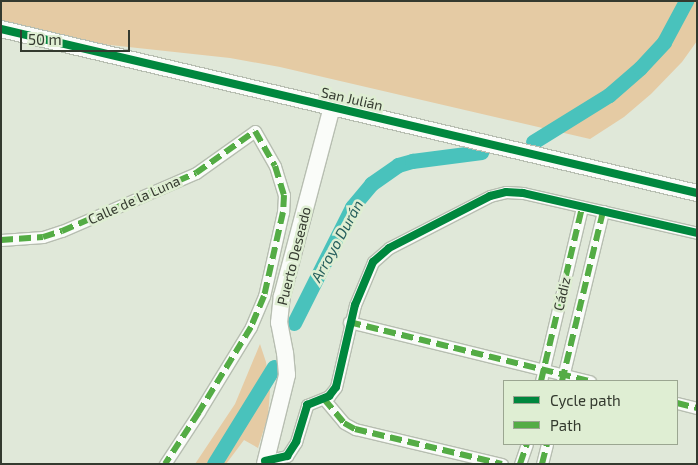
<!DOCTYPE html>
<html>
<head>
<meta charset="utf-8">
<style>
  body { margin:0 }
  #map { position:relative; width:698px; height:465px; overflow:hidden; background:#e0e8d9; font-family:"Exo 2",sans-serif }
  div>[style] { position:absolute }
  .green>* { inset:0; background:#e5cba4 }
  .canal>* { height:15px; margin:-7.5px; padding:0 7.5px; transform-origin:7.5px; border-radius:7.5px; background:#49c2bc }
  .roads { filter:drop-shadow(1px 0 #b7beb1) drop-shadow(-1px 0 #b7beb1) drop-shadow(0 1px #b7beb1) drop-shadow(0 -1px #b7beb1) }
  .street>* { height:11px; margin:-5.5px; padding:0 5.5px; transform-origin:5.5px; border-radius:5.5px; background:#fafcf9 }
  .secondary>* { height:16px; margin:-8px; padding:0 8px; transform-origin:8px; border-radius:8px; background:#fafcf9 }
  .quiet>* { height:6px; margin-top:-3px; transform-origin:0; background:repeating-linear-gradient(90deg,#54ac45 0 12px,transparent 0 18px) }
  .cycleway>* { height:8px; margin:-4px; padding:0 4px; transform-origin:4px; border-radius:4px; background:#00873e }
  span { translate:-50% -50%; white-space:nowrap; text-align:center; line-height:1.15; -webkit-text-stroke:5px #dfeed3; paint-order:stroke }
  .street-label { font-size:14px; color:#343a2f }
  .water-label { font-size:15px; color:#265f5d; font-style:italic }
  .frame { position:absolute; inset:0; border:2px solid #343a2f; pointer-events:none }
  .legend { position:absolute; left:503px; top:380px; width:175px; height:65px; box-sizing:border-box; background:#dfeed3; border:1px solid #9ba691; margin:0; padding:6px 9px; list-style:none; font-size:15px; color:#343a2f }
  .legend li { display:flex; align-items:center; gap:10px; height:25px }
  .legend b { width:25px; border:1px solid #9ba691 }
  .scale { position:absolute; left:20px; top:30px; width:110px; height:22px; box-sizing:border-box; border:2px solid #343a2f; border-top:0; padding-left:6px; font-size:15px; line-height:18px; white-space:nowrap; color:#343a2f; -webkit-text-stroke:4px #dfeed3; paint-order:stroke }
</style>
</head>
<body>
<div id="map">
  <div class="green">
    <div style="clip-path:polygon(1px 1px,697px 1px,697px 41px,682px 62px,651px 94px,624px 117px,590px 139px,280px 67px,230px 58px,110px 45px,63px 38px,1px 20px)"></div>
    <div style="clip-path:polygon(260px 344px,266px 362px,270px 391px,268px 416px,258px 448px,244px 440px,226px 464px,195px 464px,235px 404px)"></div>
  </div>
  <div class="canal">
    <div style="left:533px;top:142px;width:89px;rotate:-31.7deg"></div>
    <div style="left:609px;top:95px;width:41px;rotate:-41.1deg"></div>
    <div style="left:640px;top:68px;width:35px;rotate:-47deg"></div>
    <div style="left:664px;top:42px;width:47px;rotate:-61.8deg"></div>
    <div style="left:294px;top:323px;width:130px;rotate:-63.4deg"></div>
    <div style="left:352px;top:207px;width:30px;rotate:-50deg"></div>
    <div style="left:371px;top:184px;width:33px;rotate:-35deg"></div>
    <div style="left:398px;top:165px;width:15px;rotate:-16deg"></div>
    <div style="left:412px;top:161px;width:70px;rotate:-7.4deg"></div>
    <div style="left:214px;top:464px;width:114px;rotate:-58.3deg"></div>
  </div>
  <div class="roads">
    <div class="street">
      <div style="left:1px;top:240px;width:42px;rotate:-4.1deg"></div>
      <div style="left:43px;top:237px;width:20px;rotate:-18deg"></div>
      <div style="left:62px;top:231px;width:146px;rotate:-23.4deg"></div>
      <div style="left:196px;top:173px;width:72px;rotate:-35.4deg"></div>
      <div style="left:255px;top:131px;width:40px;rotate:60.3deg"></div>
      <div style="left:275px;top:166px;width:30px;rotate:73deg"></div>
      <div style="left:284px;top:195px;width:17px;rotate:93deg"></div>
      <div style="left:283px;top:212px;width:86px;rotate:102.7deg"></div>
      <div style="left:264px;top:296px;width:34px;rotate:113deg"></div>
      <div style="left:251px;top:327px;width:100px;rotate:121.5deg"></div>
      <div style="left:199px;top:412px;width:62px;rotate:123.2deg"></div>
      <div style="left:349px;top:322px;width:248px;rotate:13.8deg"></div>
      <div style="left:541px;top:381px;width:179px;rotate:-76.7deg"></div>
      <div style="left:562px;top:381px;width:175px;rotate:-76.4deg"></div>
      <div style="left:324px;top:399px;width:31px;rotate:50deg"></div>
      <div style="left:344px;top:423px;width:13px;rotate:29deg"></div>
      <div style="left:355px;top:429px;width:151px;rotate:13.4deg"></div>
      <div style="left:677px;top:403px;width:21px;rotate:14deg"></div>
      <div style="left:265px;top:461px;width:23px;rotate:-13deg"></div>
      <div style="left:287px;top:456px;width:17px;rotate:-57deg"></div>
      <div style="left:296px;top:442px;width:39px;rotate:-73deg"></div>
      <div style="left:307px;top:405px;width:24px;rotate:-22deg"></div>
      <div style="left:329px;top:396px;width:11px;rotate:-52deg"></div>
      <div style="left:336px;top:387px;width:84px;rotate:-77deg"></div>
      <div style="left:355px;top:305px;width:47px;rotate:-67.3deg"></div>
      <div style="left:373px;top:262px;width:21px;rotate:-41deg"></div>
      <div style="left:389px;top:248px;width:114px;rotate:-27.2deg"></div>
      <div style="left:490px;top:196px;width:16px;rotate:-14deg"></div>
      <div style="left:506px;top:192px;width:17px;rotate:3deg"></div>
      <div style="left:523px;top:193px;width:179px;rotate:12.9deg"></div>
      <div style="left:520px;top:464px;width:21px;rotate:-71deg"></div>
      <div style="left:542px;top:464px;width:21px;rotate:-76deg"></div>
    </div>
    <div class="secondary">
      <div style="left:1px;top:29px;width:715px;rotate:13.26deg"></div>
      <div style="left:265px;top:464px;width:92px;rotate:-76.1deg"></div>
      <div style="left:287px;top:375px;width:22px;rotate:-95deg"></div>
      <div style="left:285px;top:353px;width:31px;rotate:-101deg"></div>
      <div style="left:279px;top:323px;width:27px;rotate:-84deg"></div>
      <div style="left:282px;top:296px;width:196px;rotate:-75.2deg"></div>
    </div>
  </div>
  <div class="quiet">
    <div style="left:1px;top:240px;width:42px;rotate:-4.1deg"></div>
    <div style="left:43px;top:237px;width:20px;rotate:-18deg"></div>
    <div style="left:62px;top:231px;width:146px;rotate:-23.4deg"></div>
    <div style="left:196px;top:173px;width:72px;rotate:-35.4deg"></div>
    <div style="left:255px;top:131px;width:40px;rotate:60.3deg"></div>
    <div style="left:275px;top:166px;width:30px;rotate:73deg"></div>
    <div style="left:284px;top:195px;width:17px;rotate:93deg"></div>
    <div style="left:283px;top:212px;width:86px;rotate:102.7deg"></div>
    <div style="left:264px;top:296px;width:34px;rotate:113deg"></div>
    <div style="left:251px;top:327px;width:100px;rotate:121.5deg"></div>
    <div style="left:199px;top:412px;width:62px;rotate:123.2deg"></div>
    <div style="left:349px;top:322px;width:248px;rotate:13.8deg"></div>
    <div style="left:541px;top:381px;width:179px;rotate:-76.7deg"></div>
    <div style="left:562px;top:381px;width:175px;rotate:-76.4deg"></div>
    <div style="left:324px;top:399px;width:31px;rotate:50deg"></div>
    <div style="left:344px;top:423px;width:13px;rotate:29deg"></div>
    <div style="left:355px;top:429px;width:151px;rotate:13.4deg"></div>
    <div style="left:677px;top:403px;width:21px;rotate:14deg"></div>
    <div style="left:520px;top:464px;width:21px;rotate:-71deg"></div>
    <div style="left:542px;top:464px;width:21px;rotate:-76deg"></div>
  </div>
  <div class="cycleway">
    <div style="left:1px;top:29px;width:715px;rotate:13.26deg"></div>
    <div style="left:265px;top:461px;width:23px;rotate:-13deg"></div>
    <div style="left:287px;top:456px;width:17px;rotate:-57deg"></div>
    <div style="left:296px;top:442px;width:39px;rotate:-73deg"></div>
    <div style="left:307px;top:405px;width:24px;rotate:-22deg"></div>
    <div style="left:329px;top:396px;width:11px;rotate:-52deg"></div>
    <div style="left:336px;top:387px;width:84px;rotate:-77deg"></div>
    <div style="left:355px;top:305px;width:47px;rotate:-67.3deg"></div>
    <div style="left:373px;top:262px;width:21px;rotate:-41deg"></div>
    <div style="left:389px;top:248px;width:114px;rotate:-27.2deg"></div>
    <div style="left:490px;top:196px;width:16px;rotate:-14deg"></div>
    <div style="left:506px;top:192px;width:17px;rotate:3deg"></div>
    <div style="left:523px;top:193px;width:179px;rotate:12.9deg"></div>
  </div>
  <div class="street-label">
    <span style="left:352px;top:99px;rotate:13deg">San Julián</span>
    <span style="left:134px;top:200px;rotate:-24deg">Calle de la Luna</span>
    <span style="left:294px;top:256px;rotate:-76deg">Puerto Deseado</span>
    <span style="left:562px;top:294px;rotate:-77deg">Cádiz</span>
  </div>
  <div class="water-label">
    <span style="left:337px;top:241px;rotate:-61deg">Arroyo Durán</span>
  </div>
  <div class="frame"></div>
  <ul class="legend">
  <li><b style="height:6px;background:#00873e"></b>Cycle path</li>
  <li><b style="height:6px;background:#54ac45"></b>Path</li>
  </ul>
  <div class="scale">50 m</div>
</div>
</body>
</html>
